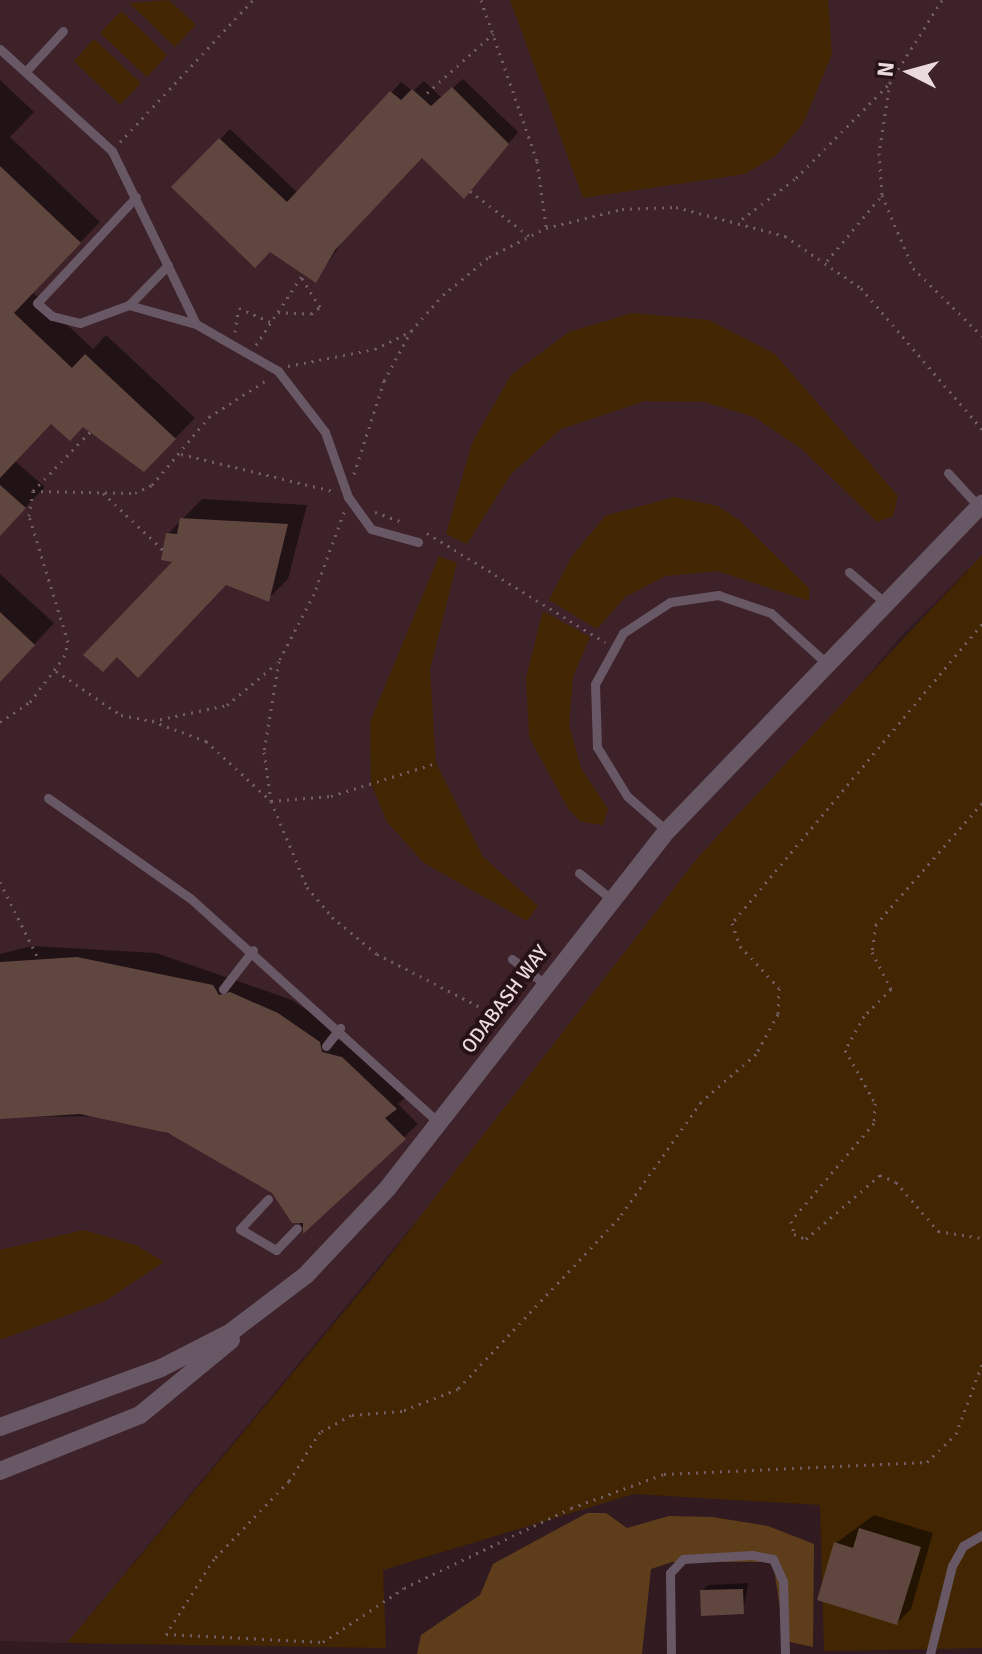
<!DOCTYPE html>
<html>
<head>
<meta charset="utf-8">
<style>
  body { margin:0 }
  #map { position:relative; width:982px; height:1654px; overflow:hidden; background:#311b20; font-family:Signika,sans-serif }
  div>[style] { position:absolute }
  .built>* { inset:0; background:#3e2229 }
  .green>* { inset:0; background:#422602 }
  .forest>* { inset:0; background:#5e3e1a }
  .shadow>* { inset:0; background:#0007 }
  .building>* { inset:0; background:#5f4740 }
  .path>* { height:3px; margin-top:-1.5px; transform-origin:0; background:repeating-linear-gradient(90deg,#715d61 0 2px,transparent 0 8px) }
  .lane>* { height:9px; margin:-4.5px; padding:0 4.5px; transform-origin:4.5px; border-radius:4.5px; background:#685764 }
  .street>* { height:18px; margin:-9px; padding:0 9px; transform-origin:9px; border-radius:9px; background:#685764 }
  span { translate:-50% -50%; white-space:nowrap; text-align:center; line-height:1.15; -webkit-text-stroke:8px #271217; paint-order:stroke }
  .street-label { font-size:20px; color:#eadadd }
  .north { position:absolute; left:870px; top:32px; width:80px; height:80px; -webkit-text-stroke:6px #271217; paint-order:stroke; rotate:276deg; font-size:22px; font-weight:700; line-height:32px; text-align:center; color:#eadadd }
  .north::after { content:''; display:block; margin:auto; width:28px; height:36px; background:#eadadd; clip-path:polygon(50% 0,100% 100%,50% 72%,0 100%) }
</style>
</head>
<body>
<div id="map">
  <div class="built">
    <div style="clip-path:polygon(0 0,982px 0,982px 555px,900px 637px,67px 1643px,0 1641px)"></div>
  </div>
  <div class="green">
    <div style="clip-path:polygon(169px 0,196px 25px,175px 47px,129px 3px)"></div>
    <div style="clip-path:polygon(510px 0,828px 0,832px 54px,803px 124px,775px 156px,745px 174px,583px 198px)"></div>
    <div style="clip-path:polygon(121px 11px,167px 55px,147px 77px,100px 33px)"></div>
    <div style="clip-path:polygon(94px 39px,141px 83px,120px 105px,74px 61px)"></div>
    <div style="clip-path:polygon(632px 313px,709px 320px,775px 354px,898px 496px,893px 516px,877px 522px,803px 450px,754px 417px,705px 402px,645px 401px,561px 429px,511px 474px,467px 544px,446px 534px,472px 443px,511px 375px,569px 332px)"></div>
    <div style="clip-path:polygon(674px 497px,718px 506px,739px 520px,809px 588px,809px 601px,717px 571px,666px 576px,625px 597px,597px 629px,549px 600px,572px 556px,605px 516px)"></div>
    <div style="clip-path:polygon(982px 555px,982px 1648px,824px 1651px,820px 1505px,634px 1494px,383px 1570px,386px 1648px,67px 1643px,378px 1271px,699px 856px)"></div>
    <div style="clip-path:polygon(439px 556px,457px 563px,430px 669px,436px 763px,483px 857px,538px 906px,527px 921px,424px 863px,387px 822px,371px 783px,370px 722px)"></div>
    <div style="clip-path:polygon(543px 611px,590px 637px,573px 677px,569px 725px,581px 768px,608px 809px,603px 825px,581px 822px,569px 810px,529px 737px,526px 677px)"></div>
    <div style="clip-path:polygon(83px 1230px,136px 1245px,164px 1262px,105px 1301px,0 1340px,0 1250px)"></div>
  </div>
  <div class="forest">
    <div style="clip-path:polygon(587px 1513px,606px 1513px,627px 1528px,669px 1516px,712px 1517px,768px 1526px,814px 1544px,813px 1647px,785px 1641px,773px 1562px,672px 1562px,651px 1569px,642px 1654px,417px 1654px,421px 1635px,480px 1595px,493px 1564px)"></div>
  </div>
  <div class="shadow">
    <div style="clip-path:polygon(463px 79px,518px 132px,474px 186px,422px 156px,345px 238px,316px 280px,174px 187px,230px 129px,298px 193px,401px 82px,413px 91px,424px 81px,442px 98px)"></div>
    <div style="clip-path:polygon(0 80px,34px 112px,10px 137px,100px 222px,32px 292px,93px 349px,106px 335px,195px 418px,144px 470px,83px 425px,51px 422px,15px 461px,45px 487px,0 534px)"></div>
    <div style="clip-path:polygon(202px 499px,307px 505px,288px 579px,268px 599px,176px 561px,168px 534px)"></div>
    <div style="clip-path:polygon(0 574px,54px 623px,0 681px)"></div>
    <div style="clip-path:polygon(32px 946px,156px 953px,292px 1000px,333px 1028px,335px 1039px,355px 1044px,409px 1094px,398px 1104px,418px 1124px,305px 1230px,274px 1192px,213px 1151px,121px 1116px,0 1117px,0 954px)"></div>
    <div style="clip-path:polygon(874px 1515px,933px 1533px,911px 1609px,897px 1623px,836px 1543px)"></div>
    <div style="clip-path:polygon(748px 1583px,743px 1612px,702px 1591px,708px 1585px)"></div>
  </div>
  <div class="building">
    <div style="clip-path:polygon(452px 87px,509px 144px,464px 199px,422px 158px,335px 250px,316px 283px,270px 252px,255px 268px,171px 187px,219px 138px,287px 202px,390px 91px,401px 100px,412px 89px,431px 106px)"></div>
    <div style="clip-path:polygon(0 166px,81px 243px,14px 313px,72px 368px,85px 354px,176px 439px,144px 472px,83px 427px,70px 441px,51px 424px,0 478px)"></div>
    <div style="clip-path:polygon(0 485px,26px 508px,0 536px)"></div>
    <div style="clip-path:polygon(180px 518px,288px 524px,269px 602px,226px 585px,138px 678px,117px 657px,103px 672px,83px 655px,172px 562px,161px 560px,166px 533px,177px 534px)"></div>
    <div style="clip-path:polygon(0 612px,35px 645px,0 682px)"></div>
    <div style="clip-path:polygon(77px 957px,213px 985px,219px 995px,230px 992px,278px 1013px,320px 1042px,322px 1052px,342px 1057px,397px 1109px,385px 1118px,406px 1139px,303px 1234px,303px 1223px,292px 1223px,272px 1193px,168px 1133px,80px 1114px,0 1119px,0 962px)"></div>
    <div style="clip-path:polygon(859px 1528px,921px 1547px,897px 1625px,817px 1600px,834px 1542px,853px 1548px)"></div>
    <div style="clip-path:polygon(743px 1589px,744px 1614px,701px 1616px,700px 1590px)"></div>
  </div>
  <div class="path">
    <div style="left:481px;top:0;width:170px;rotate:70.8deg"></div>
    <div style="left:537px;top:161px;width:66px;rotate:82.1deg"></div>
    <div style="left:942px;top:0;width:97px;rotate:122.4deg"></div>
    <div style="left:890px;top:82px;width:72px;rotate:98.8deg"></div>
    <div style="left:879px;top:153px;width:42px;rotate:85.9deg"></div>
    <div style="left:882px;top:195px;width:79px;rotate:67deg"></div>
    <div style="left:913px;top:268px;width:97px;rotate:44.6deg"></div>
    <div style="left:427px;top:93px;width:89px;rotate:-41.8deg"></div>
    <div style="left:120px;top:142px;width:195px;rotate:-46.9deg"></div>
    <div style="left:470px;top:191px;width:74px;rotate:37.3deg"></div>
    <div style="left:742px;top:219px;width:68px;rotate:-37.2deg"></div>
    <div style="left:796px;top:178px;width:131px;rotate:-45.3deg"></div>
    <div style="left:827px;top:261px;width:86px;rotate:-50.2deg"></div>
    <div style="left:278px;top:312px;width:33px;rotate:3deg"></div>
    <div style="left:311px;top:314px;width:11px;rotate:-38deg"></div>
    <div style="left:320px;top:307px;width:36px;rotate:-122deg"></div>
    <div style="left:235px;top:332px;width:24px;rotate:-81deg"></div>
    <div style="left:239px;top:308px;width:35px;rotate:24deg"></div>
    <div style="left:256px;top:345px;width:85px;rotate:-56.5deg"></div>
    <div style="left:288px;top:366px;width:89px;rotate:-11.1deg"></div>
    <div style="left:375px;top:349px;width:39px;rotate:-26deg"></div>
    <div style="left:181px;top:454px;width:156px;rotate:13.7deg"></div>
    <div style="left:354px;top:474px;width:98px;rotate:-72.1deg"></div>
    <div style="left:384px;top:381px;width:57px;rotate:-61.6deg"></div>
    <div style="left:411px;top:331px;width:48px;rotate:-48.4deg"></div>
    <div style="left:443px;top:295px;width:60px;rotate:-39.6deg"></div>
    <div style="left:489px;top:257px;width:64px;rotate:-27deg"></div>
    <div style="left:546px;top:228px;width:78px;rotate:-14deg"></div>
    <div style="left:622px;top:209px;width:54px;rotate:-2.1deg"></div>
    <div style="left:676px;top:207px;width:113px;rotate:14.9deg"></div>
    <div style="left:785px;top:236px;width:92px;rotate:34.4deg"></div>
    <div style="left:861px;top:288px;width:186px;rotate:49.4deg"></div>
    <div style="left:33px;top:491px;width:102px;rotate:1.1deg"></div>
    <div style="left:135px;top:493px;width:19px;rotate:-25deg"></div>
    <div style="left:152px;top:485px;width:89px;rotate:-50deg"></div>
    <div style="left:209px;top:417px;width:67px;rotate:-32.7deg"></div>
    <div style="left:103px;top:493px;width:83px;rotate:43.5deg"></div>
    <div style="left:344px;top:512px;width:87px;rotate:110.1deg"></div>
    <div style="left:314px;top:594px;width:76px;rotate:117.6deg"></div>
    <div style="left:279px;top:661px;width:92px;rotate:99.4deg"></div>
    <div style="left:264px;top:752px;width:49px;rotate:81.9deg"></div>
    <div style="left:271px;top:801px;width:93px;rotate:67.3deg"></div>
    <div style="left:307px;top:887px;width:39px;rotate:50deg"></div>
    <div style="left:332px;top:917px;width:58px;rotate:39.4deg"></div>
    <div style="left:377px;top:954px;width:120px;rotate:27.2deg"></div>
    <div style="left:375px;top:512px;width:29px;rotate:20deg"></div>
    <div style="left:427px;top:533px;width:209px;rotate:31.5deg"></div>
    <div style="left:982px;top:624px;width:390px;rotate:129.9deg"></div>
    <div style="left:732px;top:923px;width:24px;rotate:71deg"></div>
    <div style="left:740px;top:946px;width:57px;rotate:47.1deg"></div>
    <div style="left:779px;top:988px;width:26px;rotate:92deg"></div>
    <div style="left:778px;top:1014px;width:46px;rotate:118.8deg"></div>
    <div style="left:756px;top:1054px;width:73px;rotate:138.9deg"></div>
    <div style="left:701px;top:1102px;width:142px;rotate:125.3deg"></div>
    <div style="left:619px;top:1218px;width:235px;rotate:133.3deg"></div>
    <div style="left:458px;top:1389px;width:60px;rotate:158.6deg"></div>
    <div style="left:402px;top:1411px;width:51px;rotate:175.5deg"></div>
    <div style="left:351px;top:1415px;width:35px;rotate:151deg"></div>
    <div style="left:320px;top:1432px;width:58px;rotate:122.3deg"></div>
    <div style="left:289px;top:1481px;width:108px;rotate:133.9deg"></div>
    <div style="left:214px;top:1559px;width:89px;rotate:122.6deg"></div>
    <div style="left:166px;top:1634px;width:157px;rotate:2.9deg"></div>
    <div style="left:323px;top:1642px;width:97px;rotate:-33.7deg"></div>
    <div style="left:404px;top:1588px;width:185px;rotate:-25.6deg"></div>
    <div style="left:571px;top:1508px;width:99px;rotate:-20.1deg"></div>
    <div style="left:664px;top:1474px;width:263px;rotate:-2.6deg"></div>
    <div style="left:927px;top:1462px;width:40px;rotate:-44deg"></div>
    <div style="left:956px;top:1434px;width:75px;rotate:-69.6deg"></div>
    <div style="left:56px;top:671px;width:78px;rotate:34.1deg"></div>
    <div style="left:121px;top:715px;width:32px;rotate:11deg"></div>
    <div style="left:152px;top:721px;width:77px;rotate:-12deg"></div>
    <div style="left:227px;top:705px;width:64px;rotate:-39.9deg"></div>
    <div style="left:152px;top:721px;width:58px;rotate:20.3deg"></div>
    <div style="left:206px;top:741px;width:88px;rotate:42.7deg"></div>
    <div style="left:271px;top:801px;width:60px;rotate:-4.8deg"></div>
    <div style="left:331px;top:796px;width:110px;rotate:-17.4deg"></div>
    <div style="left:0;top:722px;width:36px;rotate:-34deg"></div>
    <div style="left:30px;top:702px;width:56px;rotate:-52.9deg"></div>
    <div style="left:64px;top:657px;width:16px;rotate:-75deg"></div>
    <div style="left:68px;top:642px;width:132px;rotate:-107.2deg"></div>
    <div style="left:29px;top:516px;width:25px;rotate:-81deg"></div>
    <div style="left:33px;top:491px;width:85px;rotate:-46deg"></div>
    <div style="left:982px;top:803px;width:161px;rotate:131.2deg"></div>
    <div style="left:876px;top:924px;width:28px;rotate:98deg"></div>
    <div style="left:872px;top:952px;width:42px;rotate:62.8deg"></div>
    <div style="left:891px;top:989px;width:38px;rotate:135deg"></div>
    <div style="left:864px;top:1016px;width:39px;rotate:119deg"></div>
    <div style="left:845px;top:1050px;width:61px;rotate:60.5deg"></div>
    <div style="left:875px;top:1103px;width:20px;rotate:93deg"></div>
    <div style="left:874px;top:1123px;width:128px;rotate:130.3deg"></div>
    <div style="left:791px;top:1221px;width:13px;rotate:77deg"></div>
    <div style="left:794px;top:1234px;width:13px;rotate:23deg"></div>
    <div style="left:806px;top:1239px;width:98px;rotate:-40.9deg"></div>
    <div style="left:880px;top:1175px;width:17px;rotate:24deg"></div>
    <div style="left:896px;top:1182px;width:65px;rotate:49.4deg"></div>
    <div style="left:938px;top:1231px;width:45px;rotate:9deg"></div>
    <div style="left:0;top:882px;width:85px;rotate:63.4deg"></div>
  </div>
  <div class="lane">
    <div style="left:0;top:49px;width:151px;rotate:42.3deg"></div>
    <div style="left:112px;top:151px;width:192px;rotate:64.1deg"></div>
    <div style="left:196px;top:324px;width:95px;rotate:29.8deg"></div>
    <div style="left:278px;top:371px;width:77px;rotate:52.4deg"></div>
    <div style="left:325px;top:432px;width:69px;rotate:70.5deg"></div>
    <div style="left:348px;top:497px;width:39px;rotate:54deg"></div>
    <div style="left:371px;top:529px;width:49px;rotate:15.5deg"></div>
    <div style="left:27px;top:70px;width:53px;rotate:-47.3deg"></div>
    <div style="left:136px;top:197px;width:145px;rotate:133deg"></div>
    <div style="left:37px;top:303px;width:20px;rotate:41deg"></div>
    <div style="left:52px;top:316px;width:29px;rotate:14deg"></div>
    <div style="left:80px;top:323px;width:52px;rotate:-20.2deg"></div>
    <div style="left:129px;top:305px;width:70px;rotate:15.8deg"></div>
    <div style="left:129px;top:305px;width:56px;rotate:-45.7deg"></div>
    <div style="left:948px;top:473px;width:46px;rotate:47.6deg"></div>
    <div style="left:849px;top:572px;width:45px;rotate:40.5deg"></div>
    <div style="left:48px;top:798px;width:174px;rotate:35.2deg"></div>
    <div style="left:190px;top:898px;width:337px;rotate:42.1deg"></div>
    <div style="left:667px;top:831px;width:53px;rotate:-138.8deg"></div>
    <div style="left:627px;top:796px;width:57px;rotate:-121.5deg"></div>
    <div style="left:597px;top:747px;width:63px;rotate:-91.8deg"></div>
    <div style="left:595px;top:684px;width:58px;rotate:-61.2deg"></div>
    <div style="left:623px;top:633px;width:56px;rotate:-33.4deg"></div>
    <div style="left:670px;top:602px;width:49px;rotate:-8.3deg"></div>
    <div style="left:718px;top:595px;width:56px;rotate:18.8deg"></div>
    <div style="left:771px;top:613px;width:72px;rotate:42.2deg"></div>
    <div style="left:579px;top:873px;width:40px;rotate:39deg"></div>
    <div style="left:512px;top:959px;width:40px;rotate:37deg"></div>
    <div style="left:223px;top:989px;width:49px;rotate:-52.4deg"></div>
    <div style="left:326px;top:1046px;width:23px;rotate:-52deg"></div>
    <div style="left:268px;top:1199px;width:41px;rotate:133deg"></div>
    <div style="left:240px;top:1229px;width:42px;rotate:30.3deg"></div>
    <div style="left:276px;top:1250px;width:30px;rotate:-46deg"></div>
    <div style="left:671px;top:1654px;width:81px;rotate:-90.7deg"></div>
    <div style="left:670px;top:1573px;width:19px;rotate:-47deg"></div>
    <div style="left:683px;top:1559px;width:69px;rotate:-3.3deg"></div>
    <div style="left:752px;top:1555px;width:21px;rotate:11deg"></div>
    <div style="left:773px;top:1559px;width:24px;rotate:66deg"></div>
    <div style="left:783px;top:1581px;width:73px;rotate:88.4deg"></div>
    <div style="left:930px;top:1654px;width:91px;rotate:-76deg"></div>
    <div style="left:952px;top:1566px;width:23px;rotate:-61deg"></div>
    <div style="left:963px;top:1546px;width:22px;rotate:-30deg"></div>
  </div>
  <div class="street">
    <div style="left:0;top:1427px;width:171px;rotate:-20.1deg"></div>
    <div style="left:161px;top:1368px;width:79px;rotate:-27.2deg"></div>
    <div style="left:231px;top:1332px;width:94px;rotate:-37.2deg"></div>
    <div style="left:306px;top:1275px;width:118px;rotate:-46.7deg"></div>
    <div style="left:387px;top:1189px;width:454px;rotate:-52deg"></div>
    <div style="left:667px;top:831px;width:454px;rotate:-46.1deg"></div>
    <div style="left:0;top:1471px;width:151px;rotate:-21.8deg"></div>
    <div style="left:140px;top:1415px;width:118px;rotate:-39.5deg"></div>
  </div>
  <div class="street-label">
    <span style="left:505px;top:999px;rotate:-53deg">ODABASH WAY</span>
  </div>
  <div class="north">N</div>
</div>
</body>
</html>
